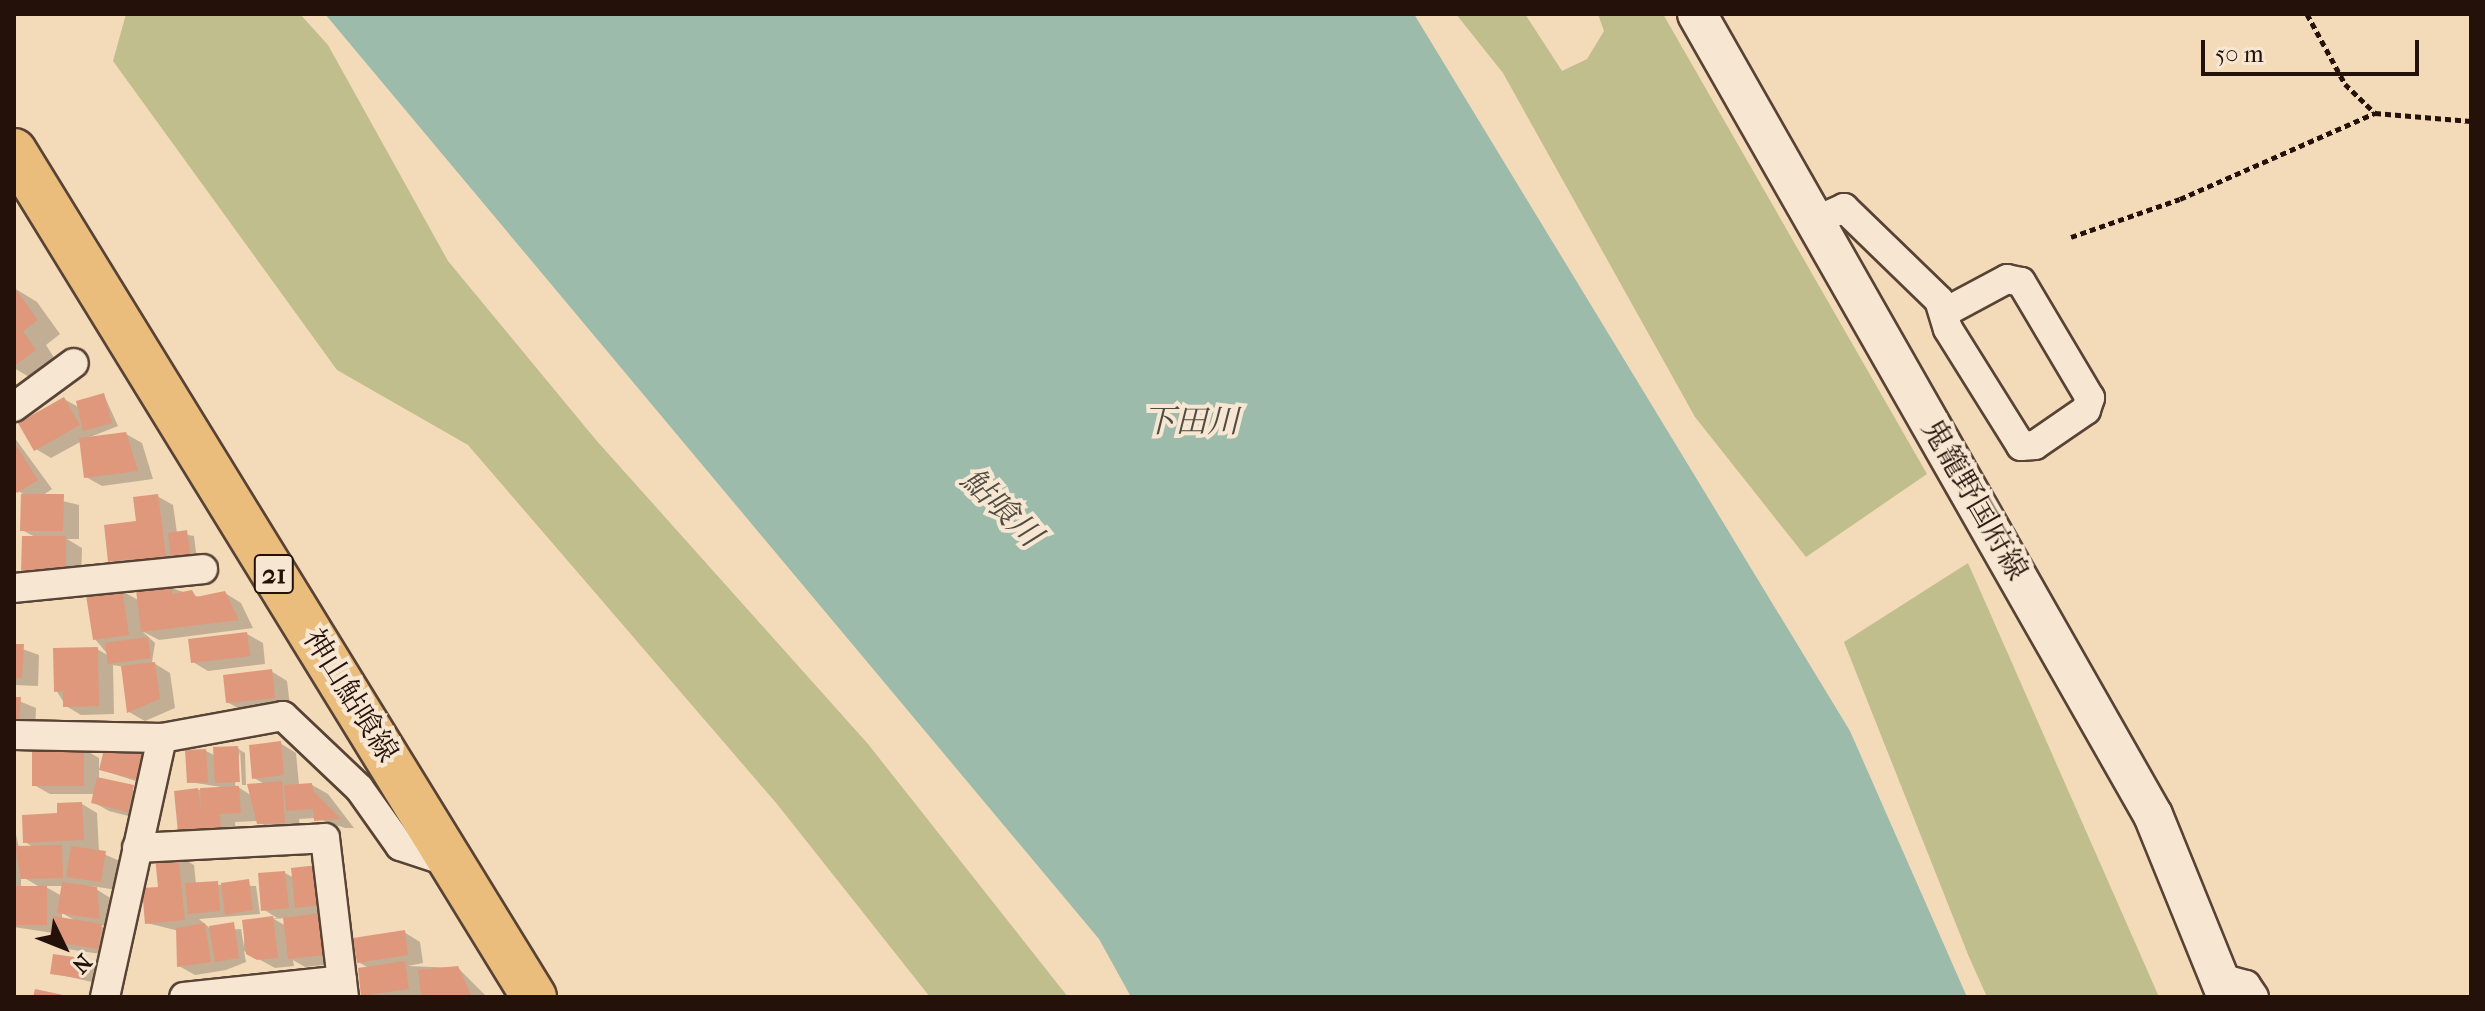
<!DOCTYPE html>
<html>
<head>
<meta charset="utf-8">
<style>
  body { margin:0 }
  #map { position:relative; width:2485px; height:1011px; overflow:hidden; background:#f3dab9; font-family:"IM FELL French Canon","Noto Serif JP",serif }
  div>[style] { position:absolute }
  .green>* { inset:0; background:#c0be8c }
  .water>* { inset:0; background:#9cbbab }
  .shadow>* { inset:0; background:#0003 }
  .building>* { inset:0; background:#df987c }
  .path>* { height:5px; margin-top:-2.5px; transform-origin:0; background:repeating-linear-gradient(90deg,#241109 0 6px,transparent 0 10px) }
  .roads { filter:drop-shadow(2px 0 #584335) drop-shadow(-2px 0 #584335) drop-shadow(0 2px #584335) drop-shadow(0 -2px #584335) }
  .minor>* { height:28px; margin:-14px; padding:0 14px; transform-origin:14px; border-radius:14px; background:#f7e7d2 }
  .secondary>* { height:38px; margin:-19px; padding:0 19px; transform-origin:19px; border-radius:19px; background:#f7e7d2 }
  .primary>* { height:44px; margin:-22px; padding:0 22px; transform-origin:22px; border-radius:22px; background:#eabd7c }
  span { translate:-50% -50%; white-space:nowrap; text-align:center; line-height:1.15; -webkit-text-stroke:8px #f7e7d2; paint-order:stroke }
  .shield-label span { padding:2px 6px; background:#f7e7d2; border:2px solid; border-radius:6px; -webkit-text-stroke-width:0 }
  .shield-label { font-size:28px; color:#241109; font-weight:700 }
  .street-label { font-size:30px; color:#241109 }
  .water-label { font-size:32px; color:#4e4c42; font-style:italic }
  .frame { position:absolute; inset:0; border:16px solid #241109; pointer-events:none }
  .north { position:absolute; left:24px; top:907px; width:80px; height:80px; -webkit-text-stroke:6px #f7e7d2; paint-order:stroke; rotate:133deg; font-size:22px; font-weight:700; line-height:32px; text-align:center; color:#241109 }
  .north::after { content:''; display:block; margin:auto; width:28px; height:36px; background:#241109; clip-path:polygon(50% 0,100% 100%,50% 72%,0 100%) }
  .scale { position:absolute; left:2201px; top:40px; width:218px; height:36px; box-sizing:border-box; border:4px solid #241109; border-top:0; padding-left:10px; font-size:24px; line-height:28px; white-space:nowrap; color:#241109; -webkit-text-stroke:6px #f7e7d2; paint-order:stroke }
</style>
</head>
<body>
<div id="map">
  <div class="green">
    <div style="clip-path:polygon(126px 14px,300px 14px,328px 45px,448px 261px,596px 440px,868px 744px,1068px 997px,930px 997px,777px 804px,468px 445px,337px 370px,113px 61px)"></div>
    <div style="clip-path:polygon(1456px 14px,1525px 14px,1562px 71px,1587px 59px,1604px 31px,1598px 14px,1663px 14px,1927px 474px,1806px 557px,1695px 417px,1503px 73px)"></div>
    <div style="clip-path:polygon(1968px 563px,2159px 997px,1987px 997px,1969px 957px,1844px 642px)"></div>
  </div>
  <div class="water">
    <div style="clip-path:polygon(325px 14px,1414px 14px,1850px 731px,1967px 997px,1131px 997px,1099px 939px)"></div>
  </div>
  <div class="shadow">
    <div style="clip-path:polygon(14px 288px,37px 302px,60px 334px,46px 345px,58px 364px,36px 381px,14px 368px)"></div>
    <div style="clip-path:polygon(104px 395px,118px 426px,85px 439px,126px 434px,142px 443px,153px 479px,102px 486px,86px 477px,82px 441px,51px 458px,36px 449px,64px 399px,80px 408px)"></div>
    <div style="clip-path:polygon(14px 437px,52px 489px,42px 496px,79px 505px,79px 539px,67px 539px,82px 548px,81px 581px,39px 581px,37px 538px,22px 530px,23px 494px,14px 488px)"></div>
    <div style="clip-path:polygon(157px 496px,173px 505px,177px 533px,194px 536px,197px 561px,126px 570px,110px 560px)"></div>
    <div style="clip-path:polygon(171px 588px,202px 598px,225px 593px,241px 603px,253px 628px,159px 640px,142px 631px,155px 643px,152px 662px,170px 673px,175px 708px,145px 721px,129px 712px,124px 667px,113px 665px,114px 714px,81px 715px,66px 706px,56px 690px,97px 649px,109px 656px,95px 639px,122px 591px,140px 601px)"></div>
    <div style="clip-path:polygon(247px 634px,263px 643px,265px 664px,208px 671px,193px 662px)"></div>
    <div style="clip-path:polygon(14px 646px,39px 655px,38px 686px,14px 685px)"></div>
    <div style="clip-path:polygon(271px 671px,287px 681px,290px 706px,243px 711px,227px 702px)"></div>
    <div style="clip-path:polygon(14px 699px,36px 708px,35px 731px,14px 730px)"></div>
    <div style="clip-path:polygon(280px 743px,296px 753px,299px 785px,312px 785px,328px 794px,354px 828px,345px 828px,316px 791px,345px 828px,316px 818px,299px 819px,300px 831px,275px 832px,258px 821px,235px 822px,236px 838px,196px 841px,198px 790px,228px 788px,189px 782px,206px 751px,216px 756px,238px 748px,240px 750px,235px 785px,252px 796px,268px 786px,254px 778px)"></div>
    <div style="clip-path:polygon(83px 749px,99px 758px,99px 779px,149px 796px,144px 820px,109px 811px,93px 802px,95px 794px,50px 794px,34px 785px)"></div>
    <div style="clip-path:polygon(240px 750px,245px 753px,246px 785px,242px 785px)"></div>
    <div style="clip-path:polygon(144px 756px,155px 787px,101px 770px)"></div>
    <div style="clip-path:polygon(evenodd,82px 804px,97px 813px,99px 852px,122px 862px,117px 890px,91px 886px,112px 899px,115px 927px,99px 925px,117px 935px,114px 956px,67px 949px,53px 933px,14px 927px,14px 825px,19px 848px,35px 848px,25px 842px,82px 804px,21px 876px,33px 883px,41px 888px,21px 888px,21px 876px,82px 804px,44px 886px,63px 886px,62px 896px,44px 886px,82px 804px,62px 913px,76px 921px,62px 920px,62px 913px)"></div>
    <div style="clip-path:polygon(evenodd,178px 856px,194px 865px,196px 884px,256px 886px,260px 914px,199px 919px,212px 930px,241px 929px,244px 947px,244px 922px,277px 918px,263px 909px,285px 873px,294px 878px,317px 867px,341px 963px,305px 967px,293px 960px,294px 966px,275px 968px,244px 951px,246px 962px,226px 970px,195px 975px,179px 966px,179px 931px,147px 923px,178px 856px,285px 918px,286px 926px,274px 919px,285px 918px)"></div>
    <div style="clip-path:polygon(404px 932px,420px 942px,423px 963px,408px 966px,458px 968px,487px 997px,363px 995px,369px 968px,358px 962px)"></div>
    <div style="clip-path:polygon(88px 961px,95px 965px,92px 982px,52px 973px)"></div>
  </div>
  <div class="building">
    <div style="clip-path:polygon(14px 287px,38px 320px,23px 331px,36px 350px,14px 366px)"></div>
    <div style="clip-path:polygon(104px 393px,112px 423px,83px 431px,76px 401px)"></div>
    <div style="clip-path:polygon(64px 397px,80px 425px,34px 451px,18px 423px)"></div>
    <div style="clip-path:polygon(126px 432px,138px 471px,84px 478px,79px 438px)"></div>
    <div style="clip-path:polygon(14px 442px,38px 480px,17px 493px,14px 489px)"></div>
    <div style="clip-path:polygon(21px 494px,64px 494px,63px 531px,20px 531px)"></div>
    <div style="clip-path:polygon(158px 494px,166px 556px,130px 567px,129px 559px,108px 562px,104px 525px,136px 521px,133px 497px)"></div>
    <div style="clip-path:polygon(187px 530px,191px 558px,171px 560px,168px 533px)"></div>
    <div style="clip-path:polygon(22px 536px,66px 536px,66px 573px,21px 573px)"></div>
    <div style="clip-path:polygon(172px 585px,172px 594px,192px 590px,196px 597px,225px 591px,239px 620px,141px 632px,136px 590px)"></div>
    <div style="clip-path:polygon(122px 589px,129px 635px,93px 640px,86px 595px)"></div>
    <div style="clip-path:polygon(247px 632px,250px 656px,191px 663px,188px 639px)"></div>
    <div style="clip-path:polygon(148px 637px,151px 658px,108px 664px,105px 643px)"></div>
    <div style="clip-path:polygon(14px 644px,24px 644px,22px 678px,14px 678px)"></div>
    <div style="clip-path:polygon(98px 647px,99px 706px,63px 707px,63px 691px,54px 692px,53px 648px)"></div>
    <div style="clip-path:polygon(155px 662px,160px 699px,127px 713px,121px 666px)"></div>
    <div style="clip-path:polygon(272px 669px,275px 698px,226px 703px,223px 675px)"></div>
    <div style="clip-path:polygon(14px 697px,21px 697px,19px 723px,14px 723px)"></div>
    <div style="clip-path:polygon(281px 741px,284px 775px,252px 779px,249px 745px)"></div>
    <div style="clip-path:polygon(105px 745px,145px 754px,139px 780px,99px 770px)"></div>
    <div style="clip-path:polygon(238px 746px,240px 782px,215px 783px,213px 747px)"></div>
    <div style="clip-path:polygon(32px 747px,84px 747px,84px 786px,32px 786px)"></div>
    <div style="clip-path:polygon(206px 749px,208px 782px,187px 783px,185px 750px)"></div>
    <div style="clip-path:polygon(97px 777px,134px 785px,128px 812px,91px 803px)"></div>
    <div style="clip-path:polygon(282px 781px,285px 823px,257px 824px,247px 784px)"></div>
    <div style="clip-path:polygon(312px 783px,313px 791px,341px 819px,314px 821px,313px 809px,286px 811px,284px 785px)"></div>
    <div style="clip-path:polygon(239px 786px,241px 813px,220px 814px,221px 830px,178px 833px,174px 791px,198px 788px,201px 810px,200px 788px)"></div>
    <div style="clip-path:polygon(82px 802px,84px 840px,23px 843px,22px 815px,57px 813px,57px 803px)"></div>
    <div style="clip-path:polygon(62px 845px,63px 878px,21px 879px,15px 846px)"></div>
    <div style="clip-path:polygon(71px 846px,106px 851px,101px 882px,66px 877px)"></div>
    <div style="clip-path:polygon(178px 854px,185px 920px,145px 924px,142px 888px,158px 887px,155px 857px)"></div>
    <div style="clip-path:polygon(318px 865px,322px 905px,295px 908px,291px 868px)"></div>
    <div style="clip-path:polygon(285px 871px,289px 908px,261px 911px,258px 873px)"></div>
    <div style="clip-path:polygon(249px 879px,253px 910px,225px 915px,221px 883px)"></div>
    <div style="clip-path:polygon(218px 881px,220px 911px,188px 914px,185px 883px)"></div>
    <div style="clip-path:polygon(62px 882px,97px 887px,100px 919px,57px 913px)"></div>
    <div style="clip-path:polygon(14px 886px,47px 886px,47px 925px,14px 925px)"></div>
    <div style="clip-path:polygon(321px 913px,326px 955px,288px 959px,283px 918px)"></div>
    <div style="clip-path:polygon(53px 916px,102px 924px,98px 949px,49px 941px)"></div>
    <div style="clip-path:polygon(273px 916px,278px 958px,257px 960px,246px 954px,242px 920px)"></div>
    <div style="clip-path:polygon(234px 922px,239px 958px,215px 962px,209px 926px)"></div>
    <div style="clip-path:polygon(205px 923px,211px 962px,177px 967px,176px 928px)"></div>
    <div style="clip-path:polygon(405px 930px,408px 955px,357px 963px,353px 938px)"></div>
    <div style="clip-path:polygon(53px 954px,88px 959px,85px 979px,50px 974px)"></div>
    <div style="clip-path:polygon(405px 961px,409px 989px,361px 996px,358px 968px)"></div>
    <div style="clip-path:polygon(458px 966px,472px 997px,421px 997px,418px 970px)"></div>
    <div style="clip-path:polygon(35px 989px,68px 996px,68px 997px,33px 997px)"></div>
  </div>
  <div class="path">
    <div style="left:2307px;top:14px;width:80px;rotate:61.5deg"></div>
    <div style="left:2345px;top:84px;width:42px;rotate:44deg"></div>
    <div style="left:2375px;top:113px;width:96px;rotate:4.8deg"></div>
    <div style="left:2071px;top:237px;width:115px;rotate:-19.2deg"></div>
    <div style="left:2180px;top:199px;width:213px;rotate:-23.8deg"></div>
  </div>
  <div class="roads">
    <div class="minor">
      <div style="left:1815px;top:221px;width:32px;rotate:-24deg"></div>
      <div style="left:1844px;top:208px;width:132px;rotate:44.1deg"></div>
      <div style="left:1939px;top:300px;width:30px;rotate:73deg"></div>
      <div style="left:1948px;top:329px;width:138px;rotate:58deg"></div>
      <div style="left:2021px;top:446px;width:14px;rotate:-4deg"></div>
      <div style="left:2035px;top:445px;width:62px;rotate:-34.5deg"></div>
      <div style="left:2086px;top:410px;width:13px;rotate:-72deg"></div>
      <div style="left:2090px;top:398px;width:135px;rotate:-120.7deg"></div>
      <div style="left:2021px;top:282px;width:14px;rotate:-168deg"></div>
      <div style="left:2007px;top:279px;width:68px;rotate:151.9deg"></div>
      <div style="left:14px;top:407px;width:74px;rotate:-36.3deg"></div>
      <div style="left:14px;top:588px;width:190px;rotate:-5.7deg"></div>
      <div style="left:14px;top:735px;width:148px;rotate:1.2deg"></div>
      <div style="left:162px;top:738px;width:123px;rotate:-10.3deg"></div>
      <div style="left:283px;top:716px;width:105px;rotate:43.5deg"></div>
      <div style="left:359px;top:788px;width:71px;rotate:54.7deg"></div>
      <div style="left:400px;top:846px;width:55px;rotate:18.1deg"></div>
      <div style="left:137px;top:848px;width:188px;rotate:-3deg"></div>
      <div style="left:325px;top:838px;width:160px;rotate:83.2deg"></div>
      <div style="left:2220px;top:978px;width:27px;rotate:15deg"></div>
      <div style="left:2246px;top:985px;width:14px;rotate:56deg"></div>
      <div style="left:105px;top:997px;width:265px;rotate:-77.6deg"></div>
      <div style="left:184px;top:997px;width:159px;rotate:-6.1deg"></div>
    </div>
    <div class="secondary">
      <div style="left:1697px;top:14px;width:922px;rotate:60.35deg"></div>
      <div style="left:2153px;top:815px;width:196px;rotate:67.9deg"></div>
    </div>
    <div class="primary">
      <div style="left:14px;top:151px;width:993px;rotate:58.42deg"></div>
    </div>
  </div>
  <div class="shield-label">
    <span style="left:274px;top:574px">21</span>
  </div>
  <div class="street-label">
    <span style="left:1974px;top:500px;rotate:60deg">鬼籠野国府線</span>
    <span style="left:350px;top:696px;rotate:58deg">神山鮎喰線</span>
  </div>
  <div class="water-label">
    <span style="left:1191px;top:422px">下田川</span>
    <span style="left:1001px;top:508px;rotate:44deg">鮎喰川</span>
  </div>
  <div class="frame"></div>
  <div class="north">N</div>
  <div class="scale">50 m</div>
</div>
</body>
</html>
